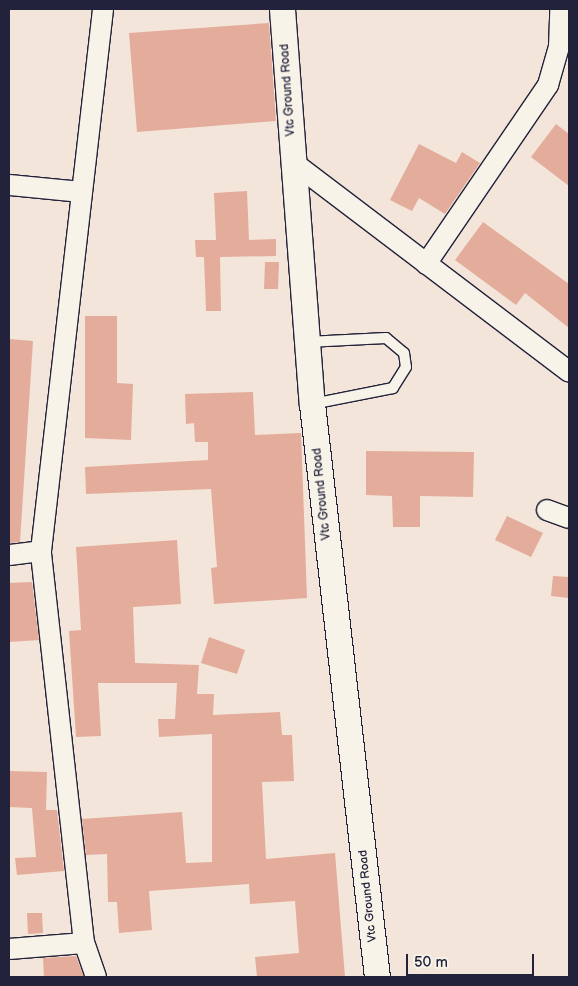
<!DOCTYPE html>
<html>
<head>
<meta charset="utf-8">
<style>
  body { margin:0 }
  #map { position:relative; width:578px; height:986px; overflow:hidden; background:#f3e5d9; font-family:"Balsamiq Sans",sans-serif }
  div>[style] { position:absolute }
  .building>* { inset:0; background:#e4ac9b }
  .roads { filter:drop-shadow(1px 0 #22223b) drop-shadow(-1px 0 #22223b) drop-shadow(0 1px #22223b) drop-shadow(0 -1px #22223b) }
  .service>* { height:10px; margin:-5px; padding:0 5px; transform-origin:5px; border-radius:5px; background:#f7f3e8 }
  .minor>* { height:20px; margin:-10px; padding:0 10px; transform-origin:10px; border-radius:10px; background:#f7f3e8 }
  .tertiary>* { height:25px; margin:-12.5px; padding:0 12.5px; transform-origin:12.5px; border-radius:12.5px; background:#f7f3e8 }
  span { translate:-50% -50%; white-space:nowrap; text-align:center; line-height:1.15; -webkit-text-stroke:5px #f7f3e8; paint-order:stroke }
  .street-label { font-size:12px; color:#22223b }
  .frame { position:absolute; inset:0; border:10px solid #22223b; pointer-events:none }
  .scale { position:absolute; left:406px; top:954px; width:128px; height:22px; box-sizing:border-box; border:2px solid #22223b; border-top:0; padding-left:6px; font-size:15px; line-height:18px; white-space:nowrap; color:#22223b; -webkit-text-stroke:4px #f7f3e8; paint-order:stroke }
</style>
</head>
<body>
<div id="map">
  <div class="building">
    <div style="clip-path:polygon(269px 23px,276px 121px,137px 132px,129px 33px)"></div>
    <div style="clip-path:polygon(556px 124px,569px 134px,569px 186px,531px 157px)"></div>
    <div style="clip-path:polygon(419px 144px,456px 163px,462px 152px,480px 163px,445px 214px,419px 198px,412px 211px,390px 200px)"></div>
    <div style="clip-path:polygon(247px 191px,249px 240px,276px 239px,276px 256px,220px 257px,221px 311px,206px 311px,204px 257px,196px 257px,195px 240px,216px 240px,214px 193px)"></div>
    <div style="clip-path:polygon(483px 222px,569px 284px,569px 328px,525px 293px,516px 305px,455px 260px)"></div>
    <div style="clip-path:polygon(265px 262px,279px 262px,278px 289px,264px 289px)"></div>
    <div style="clip-path:polygon(85px 316px,117px 316px,117px 383px,133px 384px,131px 440px,85px 438px)"></div>
    <div style="clip-path:polygon(9px 339px,33px 341px,20px 542px,9px 543px)"></div>
    <div style="clip-path:polygon(253px 392px,255px 435px,301px 433px,307px 598px,214px 604px,211px 568px,217px 567px,211px 489px,86px 494px,85px 467px,208px 460px,208px 442px,195px 442px,194px 423px,186px 424px,185px 394px)"></div>
    <div style="clip-path:polygon(366px 451px,474px 452px,473px 497px,420px 496px,420px 527px,393px 527px,392px 496px,366px 495px)"></div>
    <div style="clip-path:polygon(507px 516px,543px 533px,531px 557px,495px 540px)"></div>
    <div style="clip-path:polygon(177px 540px,181px 604px,133px 607px,135px 663px,199px 665px,197px 694px,214px 694px,213px 715px,280px 712px,282px 735px,292px 735px,294px 781px,262px 782px,266px 859px,335px 853px,345px 977px,257px 977px,255px 957px,299px 953px,295px 901px,250px 904px,249px 884px,149px 891px,152px 930px,119px 933px,117px 902px,108px 902px,107px 854px,86px 855px,82px 819px,182px 812px,186px 863px,212px 862px,212px 734px,159px 737px,158px 719px,175px 719px,177px 683px,98px 683px,101px 736px,76px 737px,69px 631px,81px 630px,76px 547px)"></div>
    <div style="clip-path:polygon(553px 576px,569px 577px,569px 598px,551px 596px)"></div>
    <div style="clip-path:polygon(32px 582px,39px 640px,9px 642px,9px 583px)"></div>
    <div style="clip-path:polygon(209px 637px,245px 650px,237px 674px,201px 663px)"></div>
    <div style="clip-path:polygon(9px 771px,47px 772px,46px 810px,57px 810px,64px 871px,17px 875px,15px 858px,36px 857px,32px 808px,9px 807px)"></div>
    <div style="clip-path:polygon(27px 913px,42px 913px,43px 933px,28px 934px)"></div>
    <div style="clip-path:polygon(76px 956px,84px 977px,44px 977px,43px 958px)"></div>
  </div>
  <div class="roads">
    <div class="service">
      <div style="left:307px;top:342px;width:79px;rotate:-2.9deg"></div>
      <div style="left:386px;top:338px;width:23px;rotate:40deg"></div>
      <div style="left:404px;top:353px;width:14px;rotate:82deg"></div>
      <div style="left:406px;top:367px;width:25px;rotate:122deg"></div>
      <div style="left:393px;top:388px;width:83px;rotate:168.8deg"></div>
    </div>
    <div class="minor">
      <div style="left:294px;top:163px;width:345px;rotate:37.2deg"></div>
      <div style="left:9px;top:185px;width:73px;rotate:5.5deg"></div>
      <div style="left:426px;top:264px;width:217px;rotate:-55.7deg"></div>
      <div style="left:548px;top:85px;width:40px;rotate:-74deg"></div>
      <div style="left:559px;top:47px;width:38px;rotate:-88deg"></div>
      <div style="left:547px;top:510px;width:23px;rotate:20deg"></div>
      <div style="left:9px;top:555px;width:32px;rotate:-7deg"></div>
      <div style="left:9px;top:949px;width:75px;rotate:-4.6deg"></div>
      <div style="left:96px;top:977px;width:36px;rotate:-109deg"></div>
      <div style="left:84px;top:943px;width:394px;rotate:-96.3deg"></div>
      <div style="left:41px;top:551px;width:546px;rotate:-83.47deg"></div>
    </div>
    <div class="tertiary">
      <div style="left:282px;top:9px;width:396px;rotate:85.7deg"></div>
      <div style="left:312px;top:404px;width:577px;rotate:83.53deg"></div>
    </div>
  </div>
  <div class="street-label">
    <span style="left:288px;top:90px;rotate:-94deg">Vtc Ground Road</span>
    <span style="left:322px;top:494px;rotate:-96deg">Vtc Ground Road</span>
    <span style="left:368px;top:896px;rotate:-96deg">Vtc Ground Road</span>
  </div>
  <div class="frame"></div>
  <div class="scale">50 m</div>
</div>
</body>
</html>
